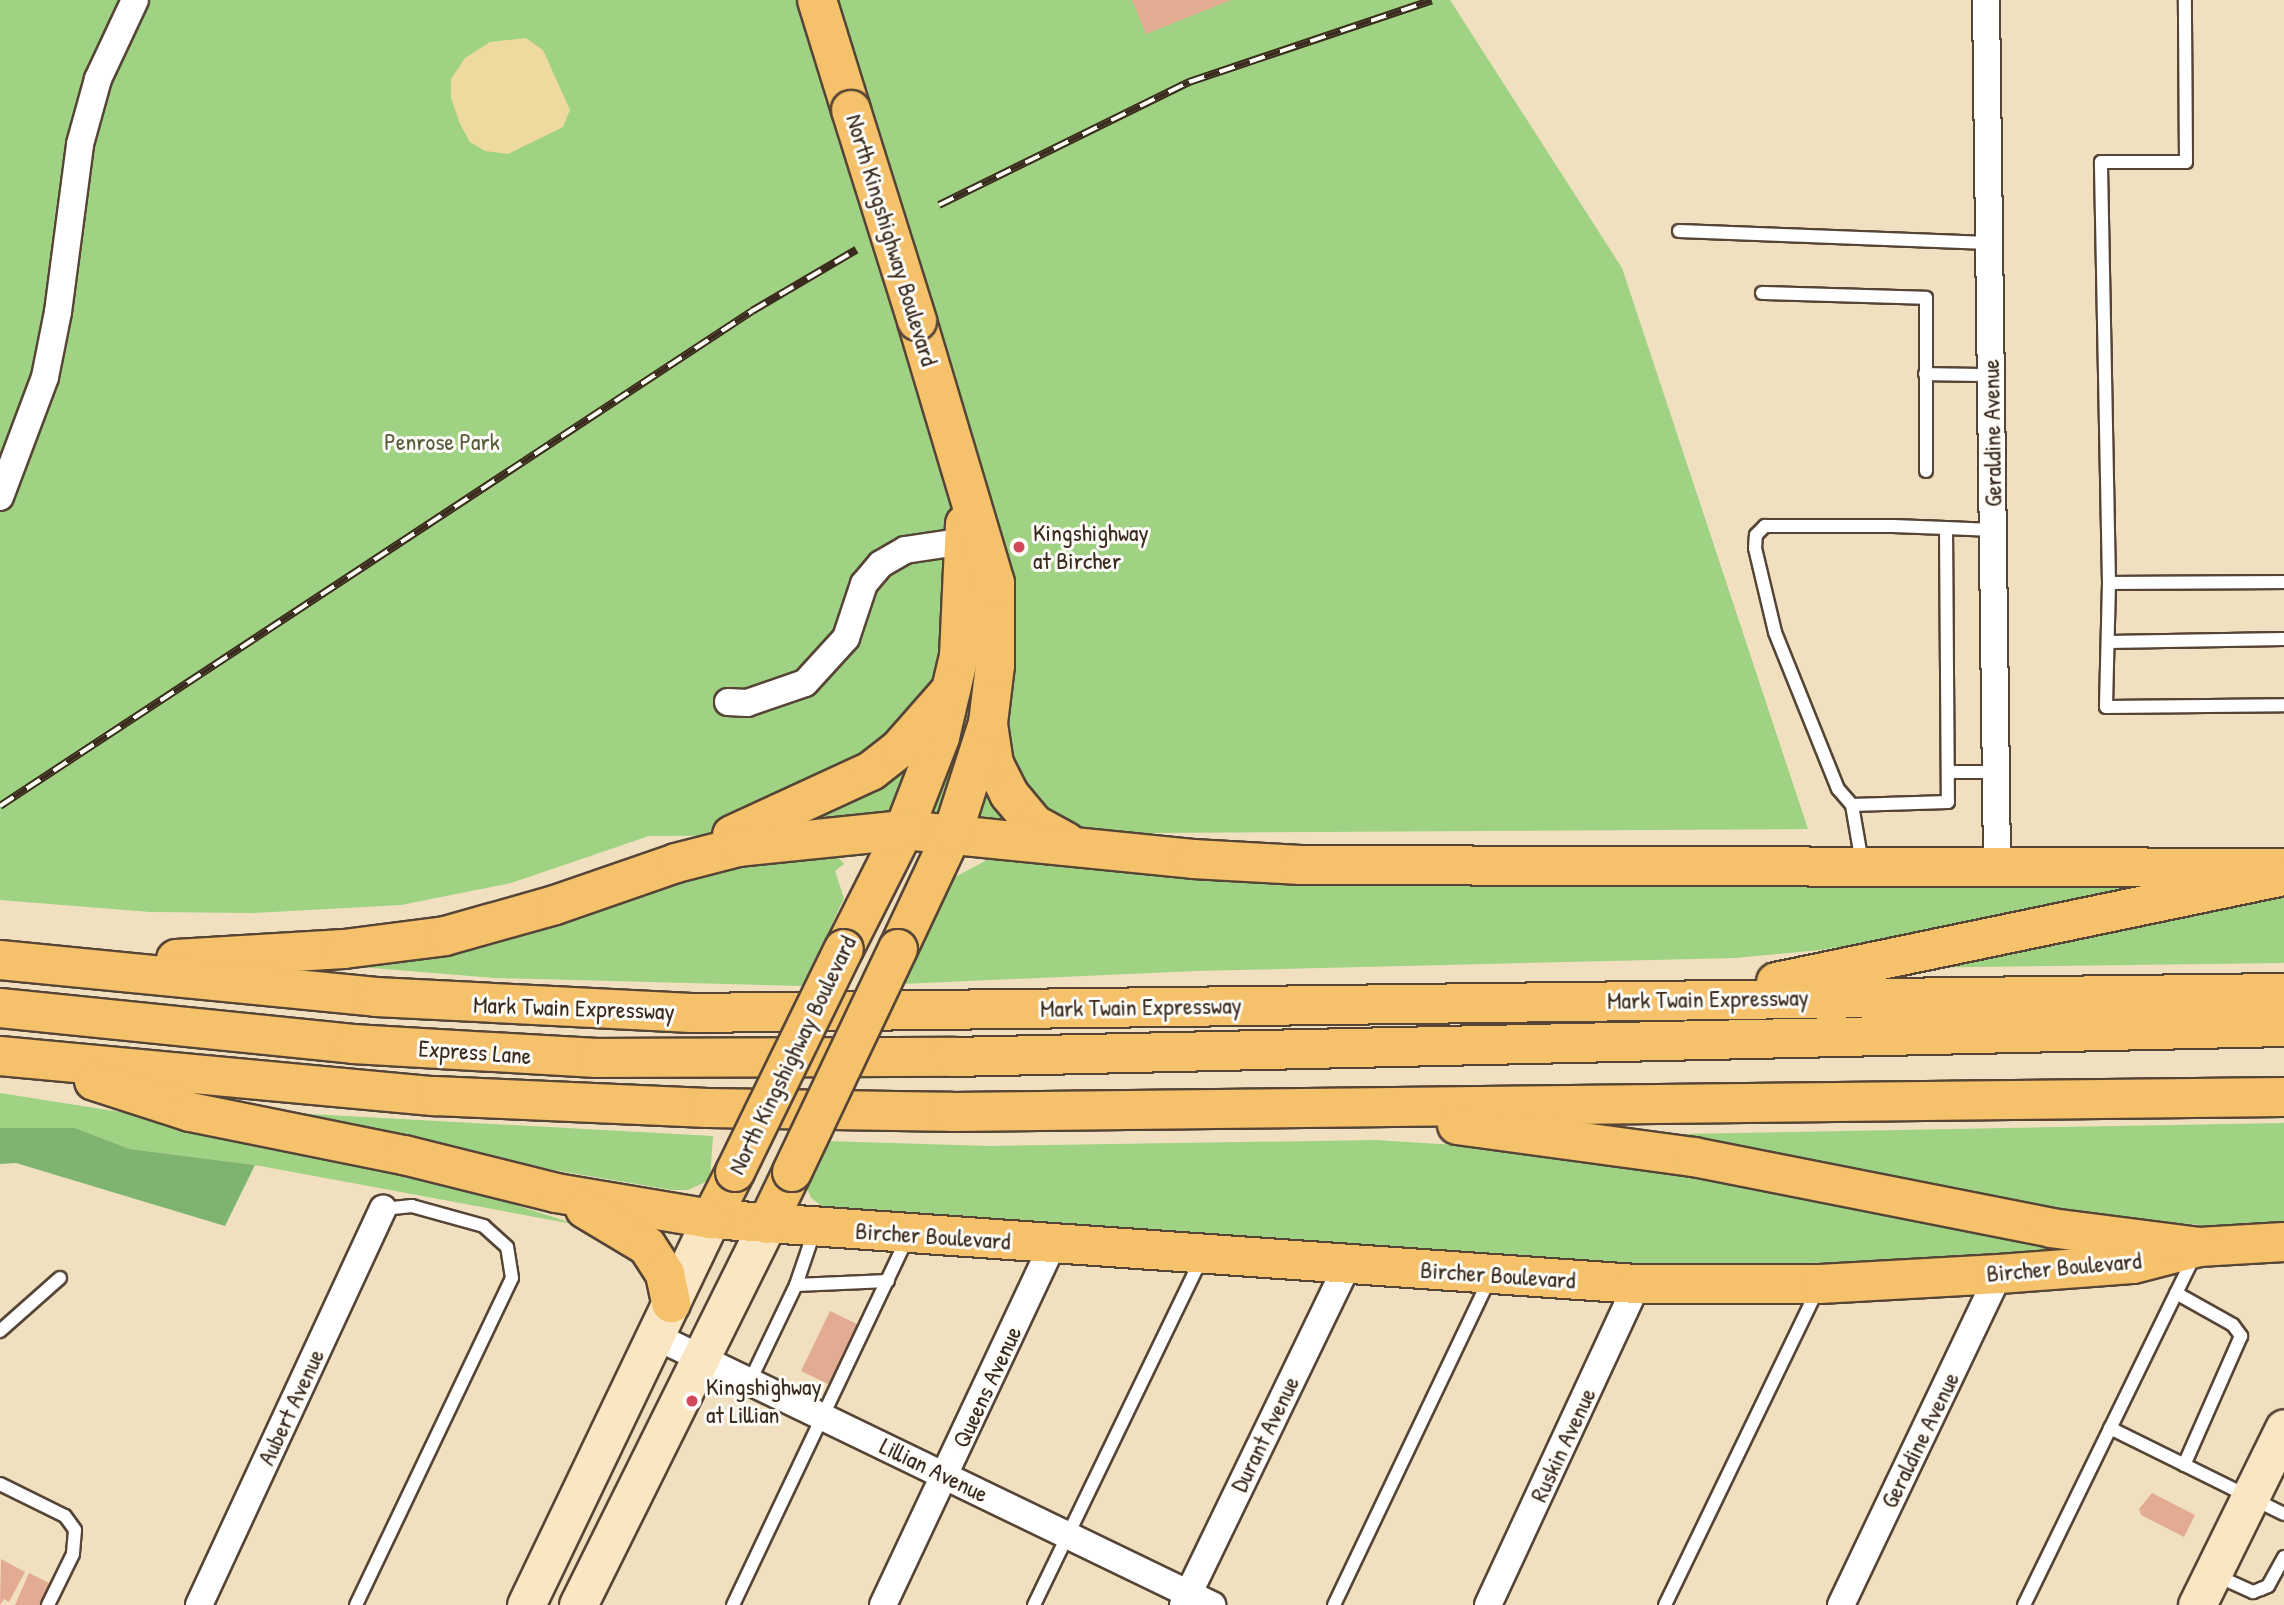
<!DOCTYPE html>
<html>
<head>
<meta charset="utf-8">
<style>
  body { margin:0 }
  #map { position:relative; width:2284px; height:1605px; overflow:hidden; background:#f0e0c0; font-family:"Patrick Hand",sans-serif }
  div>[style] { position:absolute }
  .green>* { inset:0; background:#9fd282 }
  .forest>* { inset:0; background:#7fb470 }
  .sand>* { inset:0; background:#eeda9e }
  .building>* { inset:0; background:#e3ac92 }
  .roads { filter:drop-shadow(2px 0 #564536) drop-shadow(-2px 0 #564536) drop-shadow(0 2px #564536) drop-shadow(0 -2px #564536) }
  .service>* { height:12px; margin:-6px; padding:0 6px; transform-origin:6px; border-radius:6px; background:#fff }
  .minor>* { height:26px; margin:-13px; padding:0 13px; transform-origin:13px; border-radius:13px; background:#fff }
  .secondary>* { height:37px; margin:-18.5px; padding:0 18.5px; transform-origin:18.5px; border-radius:18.5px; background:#fbe6c4 }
  .primary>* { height:38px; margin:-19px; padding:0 19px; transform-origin:19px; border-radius:19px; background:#f5c16b }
  .motorway>* { height:38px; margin:-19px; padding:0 19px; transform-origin:19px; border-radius:19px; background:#f5c16b }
  .rail>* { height:8px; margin-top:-4px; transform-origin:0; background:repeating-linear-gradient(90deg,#fdfcf7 0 16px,#3b2a1e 0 32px); box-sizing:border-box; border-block:2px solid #3b2a1e }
  .bridges { filter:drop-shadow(2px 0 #564536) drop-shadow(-2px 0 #564536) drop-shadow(0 2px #564536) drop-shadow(0 -2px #564536) }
  .primary-bridge>* { height:38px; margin:-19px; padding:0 19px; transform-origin:19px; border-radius:19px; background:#f5c16b }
  .dots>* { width:19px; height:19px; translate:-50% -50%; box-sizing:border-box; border:4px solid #fdfcf7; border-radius:50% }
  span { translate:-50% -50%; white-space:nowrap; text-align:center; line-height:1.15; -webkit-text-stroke:6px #fdfcf7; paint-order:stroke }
  .street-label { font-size:24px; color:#3b2a1e }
  .park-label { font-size:24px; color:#595c3c }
  .poi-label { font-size:24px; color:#3b2a1e }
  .left { translate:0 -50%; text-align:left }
</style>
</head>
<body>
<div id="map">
  <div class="green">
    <div style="clip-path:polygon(0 0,1450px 0,1622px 268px,1808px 829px,649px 836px,511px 883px,401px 905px,254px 913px,150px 912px,0 900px)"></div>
    <div style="clip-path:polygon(986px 849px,2190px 878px,1925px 933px,1820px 950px,1736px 958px,1196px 971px,902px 984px,955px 877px,985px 861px)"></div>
    <div style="clip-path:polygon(837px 856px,844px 864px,835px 871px,844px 898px,803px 986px,495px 978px,335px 965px,722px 863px)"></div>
    <div style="clip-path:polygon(2284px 892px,2284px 963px,1894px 968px)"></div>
    <div style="clip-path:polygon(0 1093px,241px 1131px,414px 1172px,578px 1225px,255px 1165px,130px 1149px,75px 1128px,0 1128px)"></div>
    <div style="clip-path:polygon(274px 1112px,713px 1136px,710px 1180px,688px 1190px,672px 1190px,353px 1136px)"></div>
    <div style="clip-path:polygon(2284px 1123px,2284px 1226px,2212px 1226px,2073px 1213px,1678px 1139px,1680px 1134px)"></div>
    <div style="clip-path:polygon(1375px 1140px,1572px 1152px,2085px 1247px,2084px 1256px,1685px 1266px,1557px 1260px,830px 1212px,811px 1198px,807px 1188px,826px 1141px,989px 1146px)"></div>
  </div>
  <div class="forest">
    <div style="clip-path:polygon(0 1128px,75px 1128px,130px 1149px,255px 1165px,225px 1226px,16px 1163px,0 1164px)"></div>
  </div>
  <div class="sand">
    <div style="clip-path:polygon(526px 38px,543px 50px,570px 110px,563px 127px,508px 154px,485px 151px,470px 142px,460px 124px,451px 98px,451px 79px,465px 58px,490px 42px)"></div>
  </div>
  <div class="building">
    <div style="clip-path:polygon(1132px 0,1231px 0,1146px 34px)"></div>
    <div style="clip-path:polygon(830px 1311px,861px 1326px,832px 1386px,801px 1371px)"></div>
    <div style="clip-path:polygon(2152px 1493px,2195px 1515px,2184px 1537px,2141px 1515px,2139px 1509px)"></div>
    <div style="clip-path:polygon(1px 1559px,25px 1572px,9px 1602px,4px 1599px,0 1605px)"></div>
    <div style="clip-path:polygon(29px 1573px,53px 1585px,43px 1605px,15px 1605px)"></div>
  </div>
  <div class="roads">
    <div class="service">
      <div style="left:1679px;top:231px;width:310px;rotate:2.2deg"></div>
      <div style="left:1762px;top:293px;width:164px;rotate:1.7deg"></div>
      <div style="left:1926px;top:298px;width:173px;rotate:90deg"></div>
      <div style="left:1925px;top:374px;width:66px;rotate:0.9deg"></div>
      <div style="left:1946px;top:528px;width:274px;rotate:89.6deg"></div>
      <div style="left:1948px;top:802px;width:96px;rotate:178.2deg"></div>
      <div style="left:1852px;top:805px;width:21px;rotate:-131deg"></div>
      <div style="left:1838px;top:789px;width:169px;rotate:-111.9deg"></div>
      <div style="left:1775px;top:632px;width:86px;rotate:-103.4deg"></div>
      <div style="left:1755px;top:548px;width:13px;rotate:-86deg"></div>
      <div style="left:1756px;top:535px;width:13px;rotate:-45deg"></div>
      <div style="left:1765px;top:526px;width:128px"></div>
      <div style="left:1893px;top:526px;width:53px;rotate:2.2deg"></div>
      <div style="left:1946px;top:528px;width:47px;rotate:2.4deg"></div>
      <div style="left:2284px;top:582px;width:175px;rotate:179.7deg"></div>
      <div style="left:2109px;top:583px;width:124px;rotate:91.4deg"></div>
      <div style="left:2106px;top:707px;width:178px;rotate:-0.6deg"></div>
      <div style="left:2109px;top:583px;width:421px;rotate:-91.1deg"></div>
      <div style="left:2101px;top:162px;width:85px"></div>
      <div style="left:2186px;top:162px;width:162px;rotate:-90.4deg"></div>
      <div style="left:2108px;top:642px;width:176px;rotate:-1deg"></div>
      <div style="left:1949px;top:772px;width:47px"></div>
      <div style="left:1852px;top:805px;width:59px;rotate:80.2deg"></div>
      <div style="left:796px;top:1285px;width:92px;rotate:-2.5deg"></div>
      <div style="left:2176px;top:1293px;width:65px;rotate:29.3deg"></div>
      <div style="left:2233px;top:1325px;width:14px;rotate:54deg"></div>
      <div style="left:2241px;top:1336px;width:141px;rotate:113.8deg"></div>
      <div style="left:0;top:1331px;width:80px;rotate:-41.5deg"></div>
      <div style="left:750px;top:1381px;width:106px;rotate:-64.4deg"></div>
      <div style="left:796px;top:1285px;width:56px;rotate:-71.2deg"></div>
      <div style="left:2110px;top:1428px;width:194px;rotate:26.3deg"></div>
      <div style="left:0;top:1484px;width:72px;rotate:26.2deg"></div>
      <div style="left:65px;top:1516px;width:17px;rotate:54deg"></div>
      <div style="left:75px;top:1530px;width:24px;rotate:95deg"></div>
      <div style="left:73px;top:1554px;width:57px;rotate:116.1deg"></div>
      <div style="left:2215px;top:1575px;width:42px;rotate:24.1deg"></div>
      <div style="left:2253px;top:1592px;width:9px;rotate:-21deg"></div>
      <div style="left:2261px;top:1589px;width:8px;rotate:-23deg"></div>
      <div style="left:2268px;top:1586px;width:33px;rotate:-61deg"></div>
      <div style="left:356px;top:1605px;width:362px;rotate:-64.5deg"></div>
      <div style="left:512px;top:1278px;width:31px;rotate:-99deg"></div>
      <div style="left:507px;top:1247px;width:31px;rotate:-138deg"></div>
      <div style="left:484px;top:1226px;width:75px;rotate:-164.5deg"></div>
      <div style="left:412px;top:1206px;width:29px;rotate:174deg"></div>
      <div style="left:733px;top:1605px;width:405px;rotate:-64.6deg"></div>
      <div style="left:1034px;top:1605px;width:386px;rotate:-64.2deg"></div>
      <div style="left:1334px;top:1605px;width:362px;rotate:-64.5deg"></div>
      <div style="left:1665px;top:1605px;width:350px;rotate:-64.2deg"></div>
      <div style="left:2024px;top:1605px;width:388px;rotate:-64deg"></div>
    </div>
    <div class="minor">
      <div style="left:1986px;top:0;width:866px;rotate:89.27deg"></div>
      <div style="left:0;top:497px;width:128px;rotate:-69.4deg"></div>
      <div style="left:45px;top:377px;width:66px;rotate:-78.7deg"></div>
      <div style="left:58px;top:312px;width:169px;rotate:-82.5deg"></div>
      <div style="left:80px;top:144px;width:67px;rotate:-74.5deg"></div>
      <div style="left:98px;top:79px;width:87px;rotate:-64.9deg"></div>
      <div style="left:728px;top:702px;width:19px;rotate:3deg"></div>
      <div style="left:747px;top:703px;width:61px;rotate:-19deg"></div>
      <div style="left:805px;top:683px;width:61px;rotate:-47.7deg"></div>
      <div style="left:846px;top:638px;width:57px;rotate:-71.6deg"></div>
      <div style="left:864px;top:584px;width:26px;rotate:-50deg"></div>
      <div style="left:881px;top:564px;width:28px;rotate:-30deg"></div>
      <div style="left:905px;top:550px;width:61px;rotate:-8.5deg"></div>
      <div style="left:655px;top:1336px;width:619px;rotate:25.78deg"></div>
      <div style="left:199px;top:1605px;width:437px;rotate:-65.1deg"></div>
      <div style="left:883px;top:1605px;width:400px;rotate:-64.8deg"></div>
      <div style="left:1183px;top:1605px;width:379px;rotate:-64.2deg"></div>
      <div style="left:1488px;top:1605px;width:354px;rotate:-65.1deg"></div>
      <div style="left:1841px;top:1605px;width:367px;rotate:-64.5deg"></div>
    </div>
    <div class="secondary">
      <div style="left:526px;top:1605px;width:428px;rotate:-64.4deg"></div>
      <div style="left:578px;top:1605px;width:425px;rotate:-63.6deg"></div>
      <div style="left:2197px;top:1605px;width:197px;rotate:-63.8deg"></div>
    </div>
    <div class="primary">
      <div style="left:817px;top:0;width:115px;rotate:72.8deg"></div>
      <div style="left:988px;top:724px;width:40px;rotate:81.5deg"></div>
      <div style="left:994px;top:764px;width:34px;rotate:63deg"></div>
      <div style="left:1009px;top:794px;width:39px;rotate:50deg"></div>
      <div style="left:1034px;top:824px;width:37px;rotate:29deg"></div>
      <div style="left:904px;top:830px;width:290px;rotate:5.7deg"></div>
      <div style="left:1193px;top:859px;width:108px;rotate:3.2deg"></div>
      <div style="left:1301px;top:865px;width:983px;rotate:0.17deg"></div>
      <div style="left:844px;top:949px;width:133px;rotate:-63.2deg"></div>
      <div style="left:904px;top:830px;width:100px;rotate:-68.8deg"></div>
      <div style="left:940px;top:737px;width:83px;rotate:-76.8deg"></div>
      <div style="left:959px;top:656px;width:132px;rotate:-87.4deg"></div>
      <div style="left:898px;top:949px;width:129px;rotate:-64.8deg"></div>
      <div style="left:953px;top:832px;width:114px;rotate:-72.2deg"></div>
      <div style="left:988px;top:723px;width:58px;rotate:-83.1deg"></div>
      <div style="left:995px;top:665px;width:82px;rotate:-90deg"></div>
      <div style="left:995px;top:583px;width:273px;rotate:-106.6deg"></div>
      <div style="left:735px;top:1172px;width:53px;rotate:117.1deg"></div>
      <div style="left:711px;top:1219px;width:928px;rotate:4.02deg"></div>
      <div style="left:1637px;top:1284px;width:183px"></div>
      <div style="left:1820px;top:1284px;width:179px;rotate:-3.2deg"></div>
      <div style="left:1999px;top:1274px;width:134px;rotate:-4.3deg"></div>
      <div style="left:2133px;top:1264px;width:68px;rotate:-14.4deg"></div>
      <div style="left:2199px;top:1247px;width:85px;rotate:-3.4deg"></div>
      <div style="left:767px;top:1224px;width:58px;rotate:-64.3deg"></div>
    </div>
    <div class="motorway">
      <div style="left:732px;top:835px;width:153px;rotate:-24.7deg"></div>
      <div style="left:871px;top:771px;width:37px;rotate:-38deg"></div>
      <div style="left:900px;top:748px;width:77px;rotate:-48.7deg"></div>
      <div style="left:176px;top:959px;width:168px;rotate:-3.4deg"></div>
      <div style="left:344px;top:949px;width:102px;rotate:-7.3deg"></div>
      <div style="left:445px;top:936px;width:114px;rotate:-15.7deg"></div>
      <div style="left:555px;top:905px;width:128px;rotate:-19.1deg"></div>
      <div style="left:676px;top:863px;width:65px;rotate:-14.3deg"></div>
      <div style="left:739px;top:847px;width:166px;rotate:-5.9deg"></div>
      <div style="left:0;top:960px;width:378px;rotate:5.6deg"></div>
      <div style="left:376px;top:997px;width:316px;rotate:2.9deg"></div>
      <div style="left:692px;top:1013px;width:1592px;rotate:-0.72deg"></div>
      <div style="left:1776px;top:982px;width:519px;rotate:-11.79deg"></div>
      <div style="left:0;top:1008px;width:355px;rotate:5.8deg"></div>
      <div style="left:353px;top:1044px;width:244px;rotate:3.3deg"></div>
      <div style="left:597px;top:1058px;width:355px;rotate:-0.2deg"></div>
      <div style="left:952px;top:1057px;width:1332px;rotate:-1.29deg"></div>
      <div style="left:0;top:1056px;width:437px;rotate:5.3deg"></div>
      <div style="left:435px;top:1096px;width:273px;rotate:2.5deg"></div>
      <div style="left:708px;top:1108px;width:244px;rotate:0.9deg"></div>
      <div style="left:952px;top:1112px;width:1332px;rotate:-0.65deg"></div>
      <div style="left:94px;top:1081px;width:101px;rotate:17.9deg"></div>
      <div style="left:190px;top:1112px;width:218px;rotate:11.4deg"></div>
      <div style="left:404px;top:1155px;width:157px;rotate:14deg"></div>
      <div style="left:556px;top:1193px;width:157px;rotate:9.5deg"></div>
      <div style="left:1457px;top:1125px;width:239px;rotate:7.7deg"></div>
      <div style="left:1694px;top:1157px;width:364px;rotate:11.2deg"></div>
      <div style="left:2051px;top:1228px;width:149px;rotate:7.3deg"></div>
      <div style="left:585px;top:1209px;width:72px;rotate:30.8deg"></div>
      <div style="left:647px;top:1246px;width:33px;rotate:57deg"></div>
      <div style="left:665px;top:1274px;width:30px;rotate:78deg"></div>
    </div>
  </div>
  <div class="rail">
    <div style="left:939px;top:205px;width:279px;rotate:-26.2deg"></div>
    <div style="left:1189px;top:82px;width:256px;rotate:-18.6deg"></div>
    <div style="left:0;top:806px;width:900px;rotate:-33.35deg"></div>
    <div style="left:752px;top:311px;width:121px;rotate:-30.4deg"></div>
  </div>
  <div class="bridges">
    <div class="primary-bridge">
      <div style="left:851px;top:110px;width:221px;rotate:72.6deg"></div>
      <div style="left:735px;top:1172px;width:248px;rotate:-64deg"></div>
      <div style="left:792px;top:1172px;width:247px;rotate:-64.6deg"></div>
    </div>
  </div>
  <div class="dots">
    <div style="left:1019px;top:547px;background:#d1495b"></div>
    <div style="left:692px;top:1401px;background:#d1495b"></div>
  </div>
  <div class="street-label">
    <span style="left:892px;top:240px;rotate:73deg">North Kingshighway Boulevard</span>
    <span style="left:1992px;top:433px;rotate:-91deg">Geraldine Avenue</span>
    <span style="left:1708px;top:999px;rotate:-1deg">Mark Twain Expressway</span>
    <span style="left:1141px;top:1007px;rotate:-1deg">Mark Twain Expressway</span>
    <span style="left:574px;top:1008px;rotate:2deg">Mark Twain Expressway</span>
    <span style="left:475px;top:1052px;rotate:4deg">Express Lane</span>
    <span style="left:792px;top:1055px;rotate:-64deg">North Kingshighway Boulevard</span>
    <span style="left:933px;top:1236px;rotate:4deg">Bircher Boulevard</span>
    <span style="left:2064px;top:1267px;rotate:-5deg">Bircher Boulevard</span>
    <span style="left:1498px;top:1275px;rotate:4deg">Bircher Boulevard</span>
    <span style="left:987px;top:1387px;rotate:-65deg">Queens Avenue</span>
    <span style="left:291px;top:1407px;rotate:-65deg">Aubert Avenue</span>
    <span style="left:1265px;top:1434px;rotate:-64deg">Durant Avenue</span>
    <span style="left:1920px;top:1440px;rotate:-64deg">Geraldine Avenue</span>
    <span style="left:1563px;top:1445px;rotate:-65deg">Ruskin Avenue</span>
    <span style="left:934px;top:1470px;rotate:26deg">Lillian Avenue</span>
  </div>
  <div class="park-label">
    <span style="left:442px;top:442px">Penrose Park</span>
  </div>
  <div class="poi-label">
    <span class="left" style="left:1033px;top:547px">Kingshighway<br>at Bircher</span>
    <span class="left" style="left:706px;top:1401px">Kingshighway<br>at Lillian</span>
  </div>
</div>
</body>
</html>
